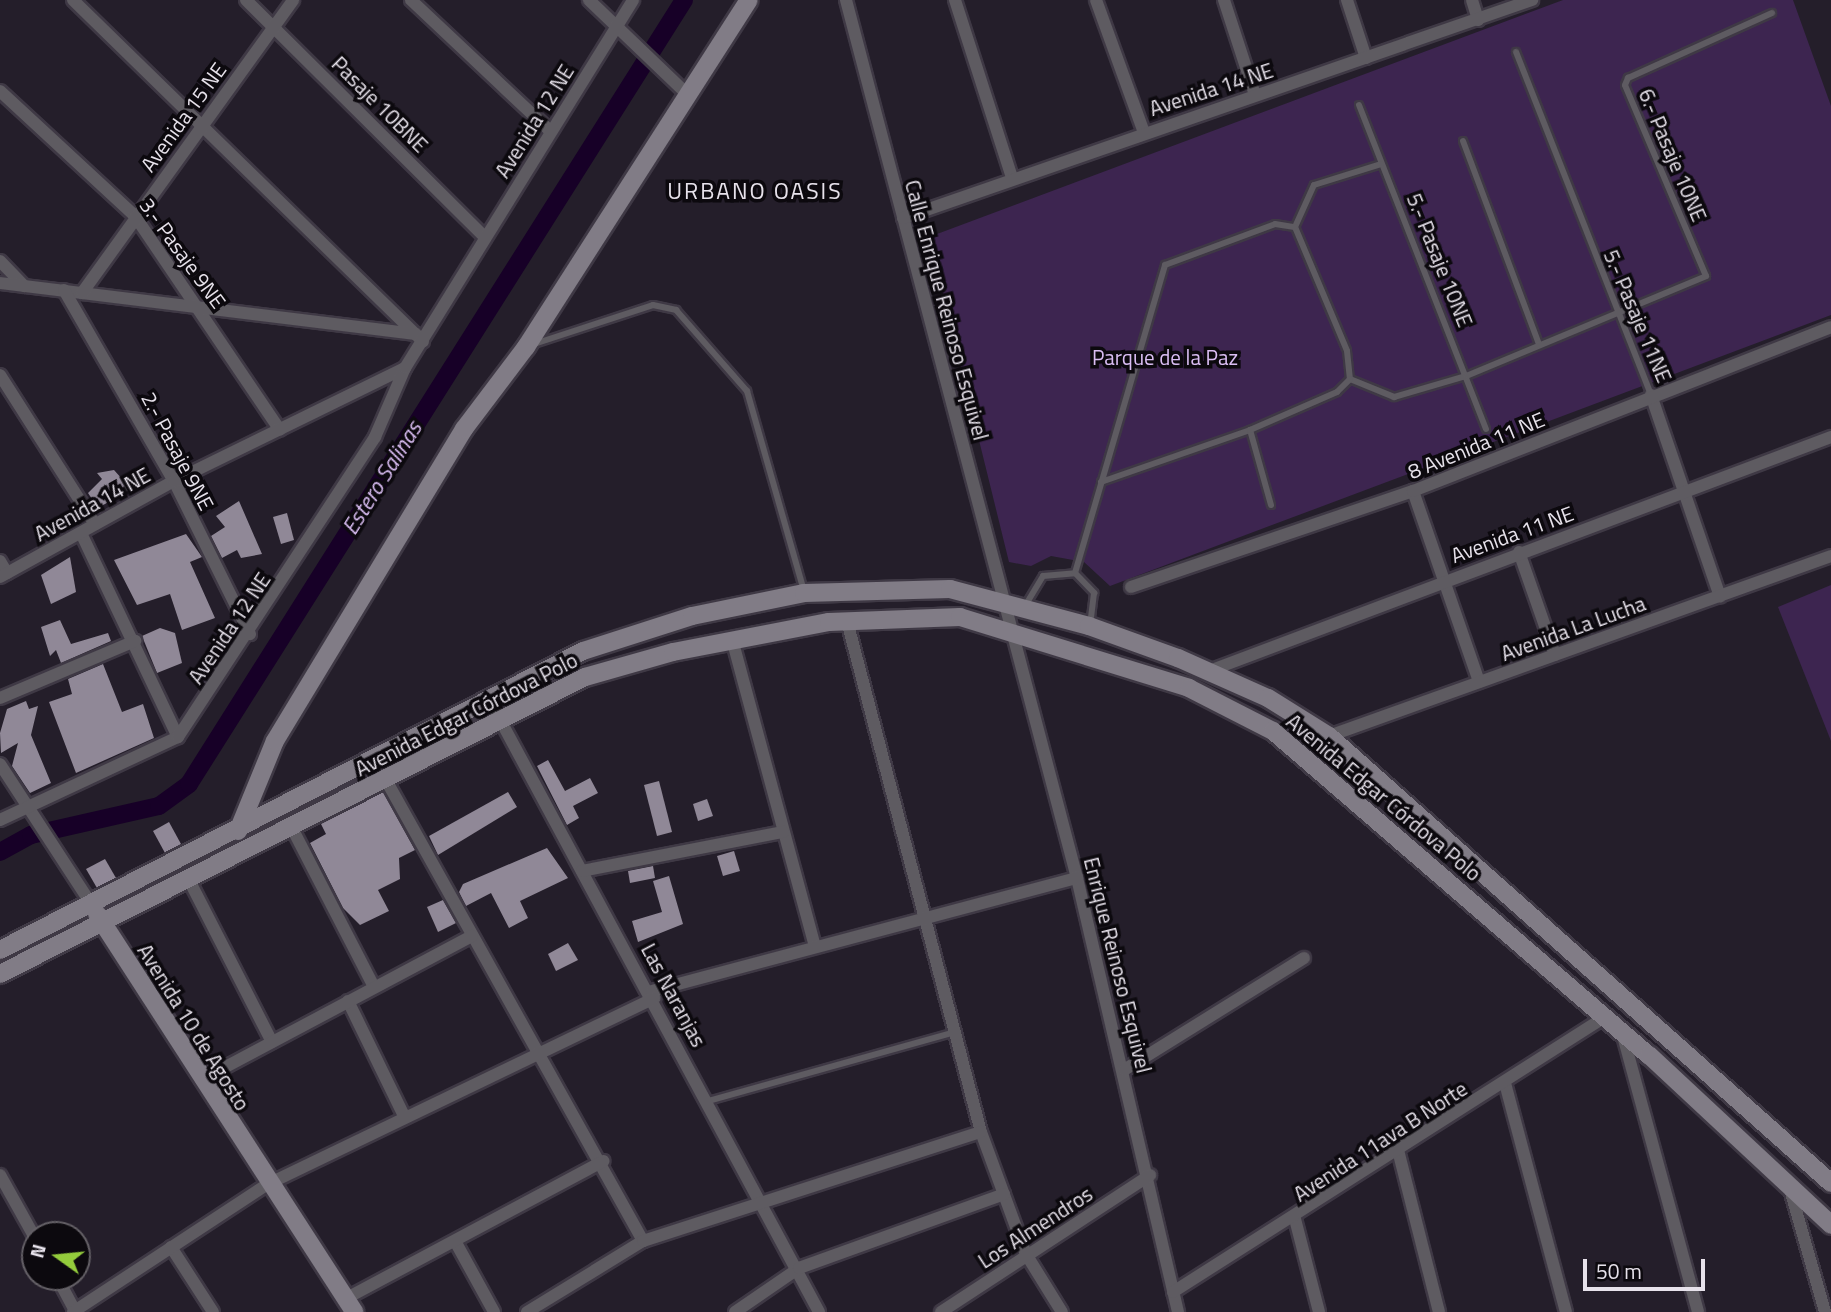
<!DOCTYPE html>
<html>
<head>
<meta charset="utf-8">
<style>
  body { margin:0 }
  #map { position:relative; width:1831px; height:1312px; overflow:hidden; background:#241e2a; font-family:"Titillium Web",sans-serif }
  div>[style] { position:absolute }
  .green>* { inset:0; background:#3d2550 }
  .canal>* { height:18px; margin:-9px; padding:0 9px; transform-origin:9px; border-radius:9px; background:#170027 }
  .building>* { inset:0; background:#908897 }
  .roads { filter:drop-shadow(2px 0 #3f3945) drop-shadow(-2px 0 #3f3945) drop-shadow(0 2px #3f3945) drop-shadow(0 -2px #3f3945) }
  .lane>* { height:6px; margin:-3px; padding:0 3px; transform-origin:3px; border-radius:3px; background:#5e5b61 }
  .street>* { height:12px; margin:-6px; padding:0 6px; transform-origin:6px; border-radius:6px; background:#5e5b61 }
  .secondary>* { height:18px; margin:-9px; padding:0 9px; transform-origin:9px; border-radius:9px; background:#817c86 }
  span { translate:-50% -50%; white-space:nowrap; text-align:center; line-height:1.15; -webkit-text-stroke:7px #0c090e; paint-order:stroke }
  .street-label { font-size:21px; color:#e7e2eb }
  .park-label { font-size:21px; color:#dabdf3 }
  .neighbourhood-label { font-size:23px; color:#e7e2eb; letter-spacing:2px }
  .water-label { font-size:23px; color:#d9bdf2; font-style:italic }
  .north { position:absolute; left:21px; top:1221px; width:70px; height:70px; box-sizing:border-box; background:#0c090e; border:2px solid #646066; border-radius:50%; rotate:285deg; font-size:19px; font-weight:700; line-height:28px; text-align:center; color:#e7e2eb }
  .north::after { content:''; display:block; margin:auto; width:24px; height:32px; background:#94cc3c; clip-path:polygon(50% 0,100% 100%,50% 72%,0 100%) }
  .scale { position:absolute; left:1583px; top:1259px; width:122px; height:32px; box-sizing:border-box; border:4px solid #e7e2eb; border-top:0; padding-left:9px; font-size:21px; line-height:24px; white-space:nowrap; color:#e7e2eb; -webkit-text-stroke:5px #0c090e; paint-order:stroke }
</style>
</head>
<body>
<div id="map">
  <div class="green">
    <div style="clip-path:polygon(1563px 0,1793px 0,1831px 106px,1831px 315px,1110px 586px,1084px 562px,1051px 556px,1031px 566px,1009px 562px,929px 237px)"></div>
    <div style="clip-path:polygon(1831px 585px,1831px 741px,1778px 607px)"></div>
  </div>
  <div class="canal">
    <div style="left:0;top:852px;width:35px;rotate:-29deg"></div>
    <div style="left:31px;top:835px;width:131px;rotate:-12.8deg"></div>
    <div style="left:159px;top:806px;width:37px;rotate:-36deg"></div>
    <div style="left:189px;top:784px;width:927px;rotate:-57.73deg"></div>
  </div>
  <div class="building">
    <div style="clip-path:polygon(114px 470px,131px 489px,98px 508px,88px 493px,102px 479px,97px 473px)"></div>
    <div style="clip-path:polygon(239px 501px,262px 554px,241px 558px,237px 550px,222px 558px,211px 536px,225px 527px,216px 516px)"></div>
    <div style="clip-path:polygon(287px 513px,294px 540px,281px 544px,273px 517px)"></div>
    <div style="clip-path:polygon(186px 534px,202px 557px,190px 562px,215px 618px,182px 630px,170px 594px,137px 605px,114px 560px)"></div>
    <div style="clip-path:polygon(70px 557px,76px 592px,51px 604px,41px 575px)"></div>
    <div style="clip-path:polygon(60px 620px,71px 644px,108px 633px,111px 641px,61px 663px,56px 650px,50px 656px,41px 627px)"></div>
    <div style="clip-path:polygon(160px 628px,175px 633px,182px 663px,157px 673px,142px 636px)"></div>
    <div style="clip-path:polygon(103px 664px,122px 712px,143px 704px,154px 738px,76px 773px,49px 702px,72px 694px,68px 679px)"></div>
    <div style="clip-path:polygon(26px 701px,29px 709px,38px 706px,31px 735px,51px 783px,30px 793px,12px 766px,18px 743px,1px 753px,0 733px,7px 709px)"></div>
    <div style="clip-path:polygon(548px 760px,565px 791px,590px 778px,598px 793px,573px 806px,579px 818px,567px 825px,537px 766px)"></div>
    <div style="clip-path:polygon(659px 781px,672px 832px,657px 836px,644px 785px)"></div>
    <div style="clip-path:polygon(383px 792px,415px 850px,399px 858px,400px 879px,378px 890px,389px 911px,360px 925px,343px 908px,310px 843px,326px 834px,321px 824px)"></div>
    <div style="clip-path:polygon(508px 792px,517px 807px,438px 855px,429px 836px)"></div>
    <div style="clip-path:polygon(707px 799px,713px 816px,698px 821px,693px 804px)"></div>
    <div style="clip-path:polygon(169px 822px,181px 844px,165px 853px,153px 831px)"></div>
    <div style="clip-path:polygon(547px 848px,568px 878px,520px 901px,528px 918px,509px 928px,491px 893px,466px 906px,459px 892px,463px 884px)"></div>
    <div style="clip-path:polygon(734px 851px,740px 871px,723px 876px,717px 856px)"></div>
    <div style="clip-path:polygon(105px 859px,116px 878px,97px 888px,86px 869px)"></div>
    <div style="clip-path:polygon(653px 866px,655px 878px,630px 883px,628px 871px)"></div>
    <div style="clip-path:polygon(669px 876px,683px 924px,638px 942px,632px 921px,662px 912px,653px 881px)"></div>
    <div style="clip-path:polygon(443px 900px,456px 923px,438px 932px,427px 907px)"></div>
    <div style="clip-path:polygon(568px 943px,578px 960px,556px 971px,548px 954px)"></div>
  </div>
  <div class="roads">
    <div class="lane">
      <div style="left:1516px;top:52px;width:369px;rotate:68.5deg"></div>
      <div style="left:1359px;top:105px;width:348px;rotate:68.6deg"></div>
      <div style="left:1463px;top:141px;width:217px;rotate:69.5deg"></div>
      <div style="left:1295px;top:227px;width:134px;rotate:67.2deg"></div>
      <div style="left:1347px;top:351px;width:28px;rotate:84deg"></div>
      <div style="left:1295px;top:227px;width:46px;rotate:-65.7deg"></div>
      <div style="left:1314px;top:185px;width:70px;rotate:-17.4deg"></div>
      <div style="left:534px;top:344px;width:125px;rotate:-18.1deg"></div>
      <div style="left:653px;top:305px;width:24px;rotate:12deg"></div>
      <div style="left:676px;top:310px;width:108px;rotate:48.8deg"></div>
      <div style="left:747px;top:391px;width:208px;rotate:74.1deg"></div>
      <div style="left:1350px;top:379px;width:48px;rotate:22.2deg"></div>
      <div style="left:1394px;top:397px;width:75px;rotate:-16.3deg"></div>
      <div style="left:1466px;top:376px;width:260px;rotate:-22.6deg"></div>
      <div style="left:1706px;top:276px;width:207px;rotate:-113deg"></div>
      <div style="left:1625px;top:85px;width:8px;rotate:-67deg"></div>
      <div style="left:1628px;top:78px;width:158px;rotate:-24.3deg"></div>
      <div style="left:1101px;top:482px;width:158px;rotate:-19.2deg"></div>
      <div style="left:1271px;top:505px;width:78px;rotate:-105.6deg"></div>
      <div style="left:1250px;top:430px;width:95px;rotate:-23.6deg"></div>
      <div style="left:1337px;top:392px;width:18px;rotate:-45deg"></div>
      <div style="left:1075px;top:573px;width:321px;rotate:-73.7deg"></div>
      <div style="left:1165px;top:265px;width:117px;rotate:-20.4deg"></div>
      <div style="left:1275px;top:224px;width:20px;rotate:9deg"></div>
      <div style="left:1025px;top:606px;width:35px;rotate:-59deg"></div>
      <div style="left:1043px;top:576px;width:32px;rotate:-5deg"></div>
      <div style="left:1075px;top:573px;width:28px;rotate:46deg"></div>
      <div style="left:1094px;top:593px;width:31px;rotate:97deg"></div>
      <div style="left:708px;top:1101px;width:256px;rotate:-15.6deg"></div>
    </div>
    <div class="street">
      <div style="left:73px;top:0;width:489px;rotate:44.3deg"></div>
      <div style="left:246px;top:0;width:337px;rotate:44.8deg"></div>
      <div style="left:411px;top:0;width:191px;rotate:43.3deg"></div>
      <div style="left:589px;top:0;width:134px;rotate:43.8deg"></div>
      <div style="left:846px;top:0;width:908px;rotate:75.26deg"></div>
      <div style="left:1077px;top:878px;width:446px;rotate:76.9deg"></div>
      <div style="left:955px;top:0;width:187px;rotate:72.2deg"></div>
      <div style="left:1096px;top:0;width:138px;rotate:70.1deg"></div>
      <div style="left:1224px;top:0;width:100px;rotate:71.9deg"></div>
      <div style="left:1347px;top:0;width:61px;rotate:71.9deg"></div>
      <div style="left:1472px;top:0;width:21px;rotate:73deg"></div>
      <div style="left:0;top:91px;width:184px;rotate:42.8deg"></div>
      <div style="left:135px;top:216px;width:258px;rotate:55.9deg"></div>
      <div style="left:903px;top:218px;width:666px;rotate:-19.12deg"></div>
      <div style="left:0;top:261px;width:35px;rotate:46deg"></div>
      <div style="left:0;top:283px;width:419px;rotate:7deg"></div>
      <div style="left:64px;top:290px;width:220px;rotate:60.1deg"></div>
      <div style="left:174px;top:481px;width:171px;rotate:63.6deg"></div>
      <div style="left:82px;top:293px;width:361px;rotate:-54.2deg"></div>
      <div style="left:0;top:375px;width:177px;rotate:57.5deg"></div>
      <div style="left:1651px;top:395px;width:213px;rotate:71.1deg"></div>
      <div style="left:1413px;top:491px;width:202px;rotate:70.9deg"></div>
      <div style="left:81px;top:533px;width:226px;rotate:64.6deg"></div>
      <div style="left:1519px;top:552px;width:109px;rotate:70.7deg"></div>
      <div style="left:0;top:561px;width:14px;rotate:60deg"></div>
      <div style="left:0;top:577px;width:199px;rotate:-28.9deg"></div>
      <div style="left:174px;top:481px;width:257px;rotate:-26.1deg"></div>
      <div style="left:1131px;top:587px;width:298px;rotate:-18.8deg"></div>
      <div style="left:1413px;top:491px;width:449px;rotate:-21.4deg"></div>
      <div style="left:847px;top:621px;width:528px;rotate:75.31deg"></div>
      <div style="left:981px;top:1132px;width:130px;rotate:69.8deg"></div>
      <div style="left:1026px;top:1254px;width:68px;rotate:58.2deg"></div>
      <div style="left:732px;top:639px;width:319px;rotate:74.9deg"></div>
      <div style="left:1209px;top:671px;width:665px;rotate:-20.62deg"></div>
      <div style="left:0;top:698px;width:147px;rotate:-22.9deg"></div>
      <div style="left:489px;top:699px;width:696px;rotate:61.7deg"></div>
      <div style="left:1329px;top:736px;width:533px;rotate:-19.73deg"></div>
      <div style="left:0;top:764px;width:168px;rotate:56.9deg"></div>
      <div style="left:386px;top:780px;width:528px;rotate:60.86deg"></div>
      <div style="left:0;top:820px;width:196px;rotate:-25deg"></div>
      <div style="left:178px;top:737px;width:359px;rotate:-56.7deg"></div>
      <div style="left:375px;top:437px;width:75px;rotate:-66.5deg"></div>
      <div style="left:405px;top:368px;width:433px;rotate:-58.2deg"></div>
      <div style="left:291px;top:826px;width:181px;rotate:62.7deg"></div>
      <div style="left:582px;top:871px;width:205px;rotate:-11deg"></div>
      <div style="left:188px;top:878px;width:184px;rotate:62.9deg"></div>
      <div style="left:652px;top:991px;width:440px;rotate:-14.9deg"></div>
      <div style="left:348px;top:1001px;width:126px;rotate:64deg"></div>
      <div style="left:1622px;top:1032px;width:290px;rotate:74.8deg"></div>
      <div style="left:1124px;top:1070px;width:212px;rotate:-31.9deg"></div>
      <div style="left:201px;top:1080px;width:307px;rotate:-28deg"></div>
      <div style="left:1505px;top:1083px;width:237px;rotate:75.1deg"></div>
      <div style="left:1398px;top:1150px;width:167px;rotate:75.8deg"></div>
      <div style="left:0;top:1175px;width:72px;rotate:60.9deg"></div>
      <div style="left:1790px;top:1189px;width:128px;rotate:74.1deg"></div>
      <div style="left:1295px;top:1219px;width:96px;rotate:75.5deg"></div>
      <div style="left:455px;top:1241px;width:81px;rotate:61.2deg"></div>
      <div style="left:171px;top:1247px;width:77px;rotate:57.1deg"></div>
      <div style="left:57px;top:1277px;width:38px;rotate:62deg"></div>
      <div style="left:1173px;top:1292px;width:512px;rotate:-32.48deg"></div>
      <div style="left:345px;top:1299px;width:293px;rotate:-28.1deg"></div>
      <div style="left:73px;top:1312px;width:233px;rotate:-33.3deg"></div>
      <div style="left:268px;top:1184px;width:429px;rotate:-25.7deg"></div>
      <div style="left:527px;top:1312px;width:136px;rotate:-31.5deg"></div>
      <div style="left:643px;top:1241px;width:355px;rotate:-17.9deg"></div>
      <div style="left:735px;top:1312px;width:78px;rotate:-34.5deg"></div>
      <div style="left:799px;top:1268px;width:218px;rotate:-19.8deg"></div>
      <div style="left:941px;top:1312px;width:250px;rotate:-33.2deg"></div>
    </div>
    <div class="secondary">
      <div style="left:238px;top:831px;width:97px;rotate:-67.7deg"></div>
      <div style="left:275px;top:741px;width:365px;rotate:-58.8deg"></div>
      <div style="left:464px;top:429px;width:103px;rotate:-52.9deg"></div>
      <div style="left:526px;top:347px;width:412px;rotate:-57.3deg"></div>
      <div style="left:97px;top:914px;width:474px;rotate:57.1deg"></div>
      <div style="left:0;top:950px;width:655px;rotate:-27.15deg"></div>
      <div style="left:583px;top:651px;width:114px;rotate:-17.8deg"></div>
      <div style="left:692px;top:616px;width:114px;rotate:-11.6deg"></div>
      <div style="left:804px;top:593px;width:146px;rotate:-1.6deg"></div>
      <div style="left:950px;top:589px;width:144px;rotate:14.9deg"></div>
      <div style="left:1089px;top:626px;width:95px;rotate:19.8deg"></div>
      <div style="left:1178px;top:658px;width:98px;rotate:24deg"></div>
      <div style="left:1268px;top:698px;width:72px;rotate:31.9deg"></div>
      <div style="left:1329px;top:736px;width:672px;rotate:41.68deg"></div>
      <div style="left:0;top:974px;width:656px;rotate:-26.92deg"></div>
      <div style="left:585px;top:677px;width:91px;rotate:-15.9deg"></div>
      <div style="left:673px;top:652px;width:159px;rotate:-10.9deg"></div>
      <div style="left:829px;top:622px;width:131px;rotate:-2.2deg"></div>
      <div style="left:960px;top:617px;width:240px;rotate:17.2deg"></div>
      <div style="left:1189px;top:688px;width:94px;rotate:27.1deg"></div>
      <div style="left:1273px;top:731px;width:496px;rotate:40.8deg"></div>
      <div style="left:1649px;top:1055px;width:249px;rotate:43deg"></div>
    </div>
  </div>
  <div class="street-label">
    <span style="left:1211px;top:89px;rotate:-18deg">Avenida 14 NE</span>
    <span style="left:380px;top:104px;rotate:45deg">Pasaje 10BNE</span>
    <span style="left:183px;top:117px;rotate:-54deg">Avenida 15 NE</span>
    <span style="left:534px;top:121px;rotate:-58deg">Avenida 12 NE</span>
    <span style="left:1673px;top:155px;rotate:67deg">6.- Pasaje 10NE</span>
    <span style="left:183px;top:253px;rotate:54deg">3.- Pasaje 9NE</span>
    <span style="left:1440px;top:260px;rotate:68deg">5.- Pasaje 10NE</span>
    <span style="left:947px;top:310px;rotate:75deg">Calle Enrique Reinoso Esquivel</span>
    <span style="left:1638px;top:316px;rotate:67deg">5.- Pasaje 11NE</span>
    <span style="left:1476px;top:445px;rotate:-22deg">8 Avenida 11 NE</span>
    <span style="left:178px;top:451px;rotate:62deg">2.- Pasaje 9NE</span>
    <span style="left:92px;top:504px;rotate:-29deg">Avenida 14 NE</span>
    <span style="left:1512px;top:534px;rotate:-20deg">Avenida 11 NE</span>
    <span style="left:229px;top:628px;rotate:-56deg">Avenida 12 NE</span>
    <span style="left:1573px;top:628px;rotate:-20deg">Avenida La Lucha</span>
    <span style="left:466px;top:714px;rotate:-27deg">Avenida Edgar Córdova Polo</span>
    <span style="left:1384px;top:797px;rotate:40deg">Avenida Edgar Córdova Polo</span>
    <span style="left:1118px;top:965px;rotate:76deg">Enrique Reinoso Esquivel</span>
    <span style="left:674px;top:995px;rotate:62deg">Las Naranjas</span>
    <span style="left:194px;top:1027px;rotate:58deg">Avenida 10 de Agosto</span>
    <span style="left:1380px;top:1141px;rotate:-33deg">Avenida 11ava B Norte</span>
    <span style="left:1035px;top:1227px;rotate:-33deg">Los Almendros</span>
  </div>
  <div class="park-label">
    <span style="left:1165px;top:357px">Parque de la Paz</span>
  </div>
  <div class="neighbourhood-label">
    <span style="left:755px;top:191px">URBANO OASIS</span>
  </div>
  <div class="water-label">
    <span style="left:382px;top:478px;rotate:-58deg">Estero Salinas</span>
  </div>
  <div class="north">N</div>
  <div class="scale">50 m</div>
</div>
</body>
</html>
